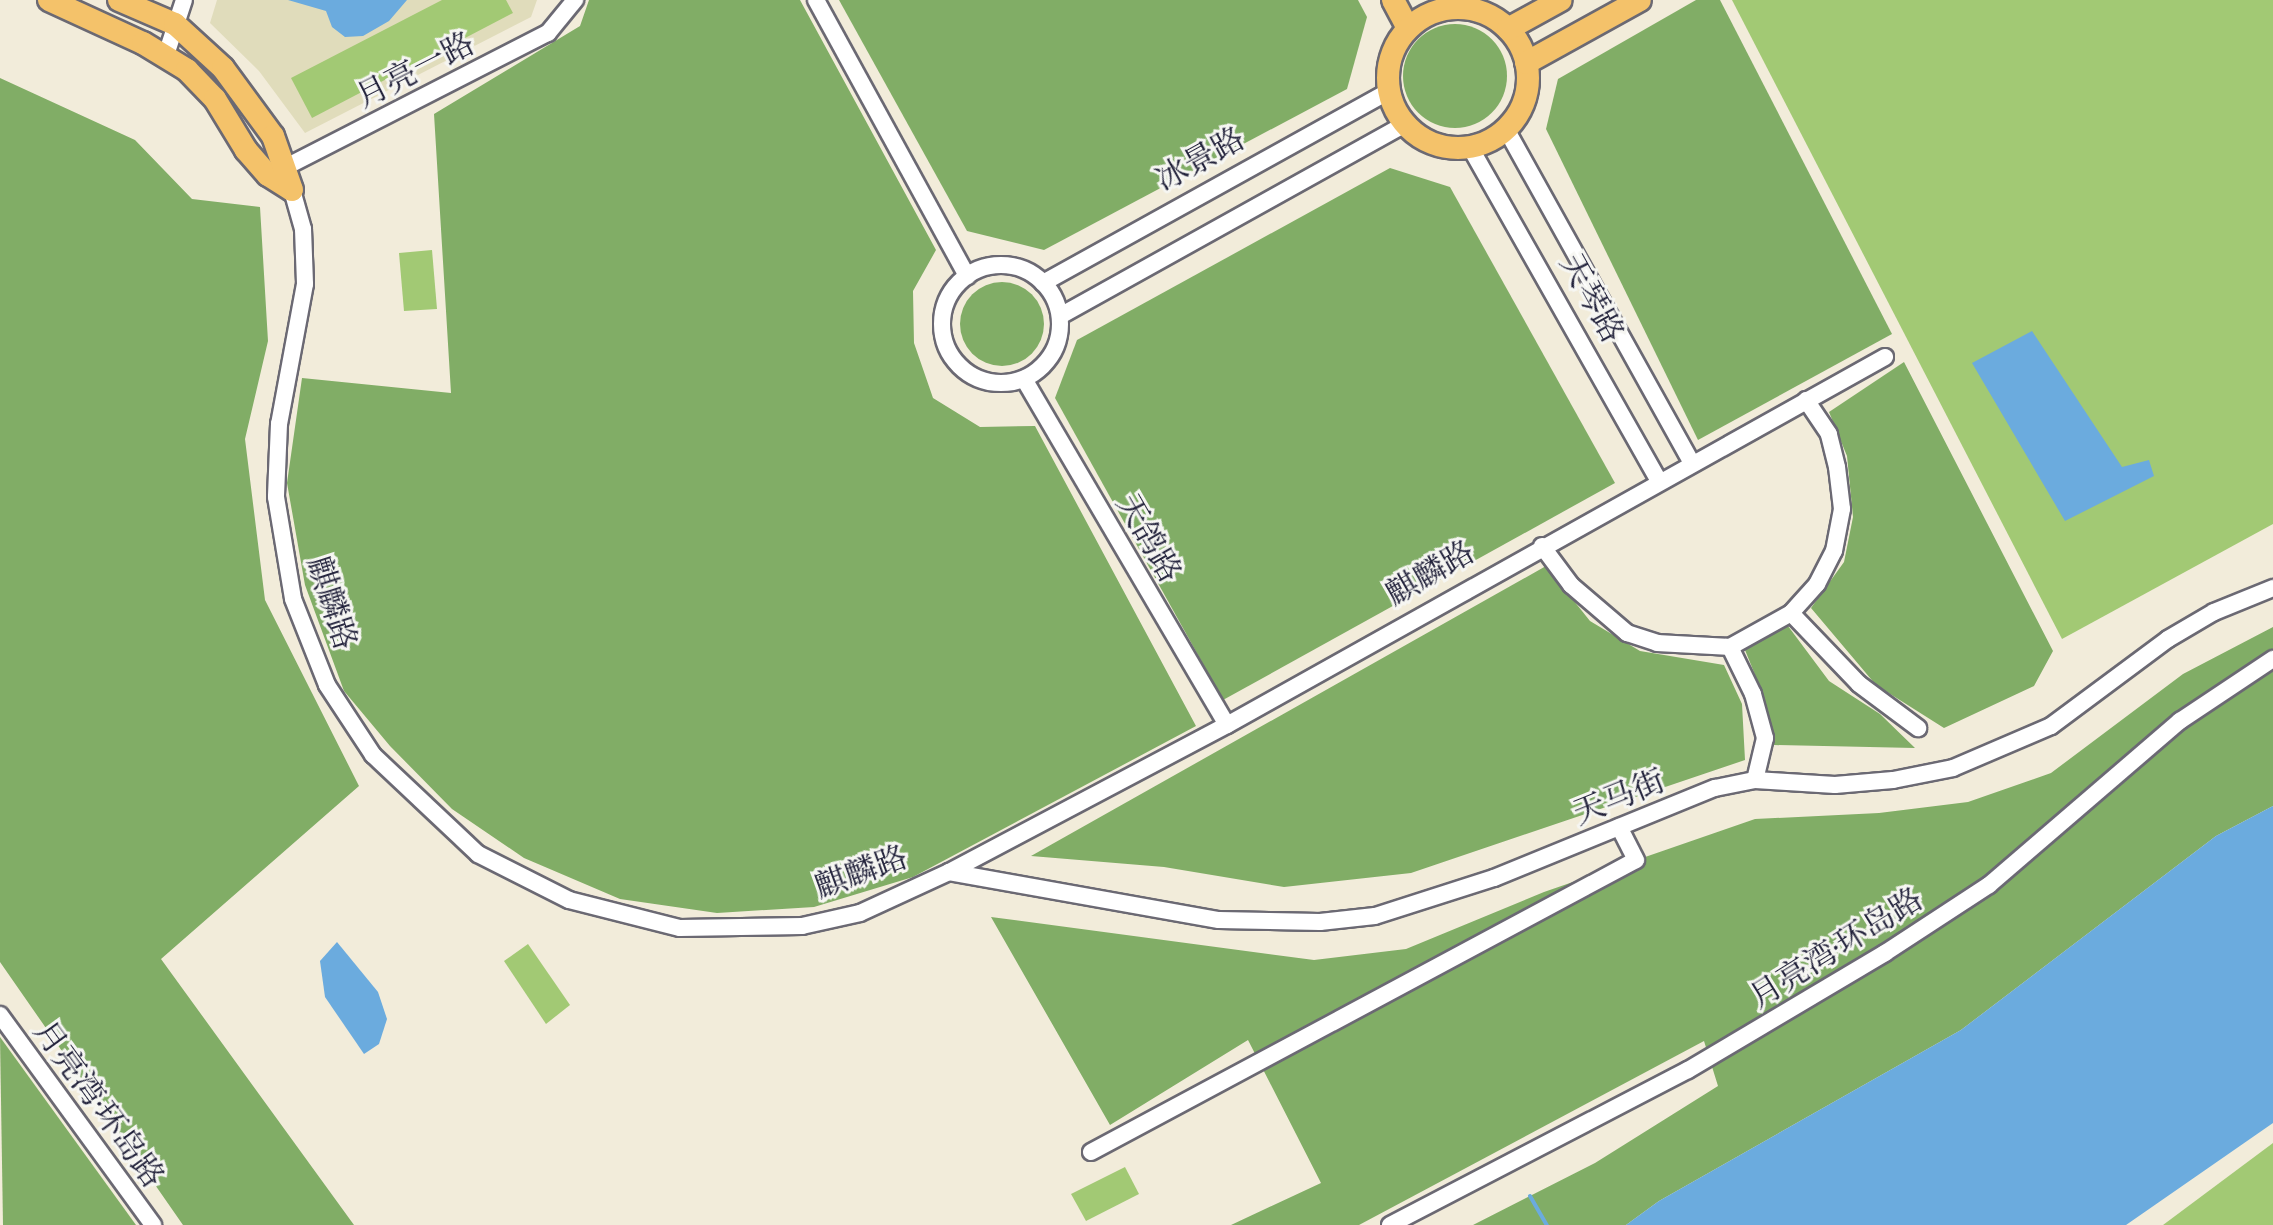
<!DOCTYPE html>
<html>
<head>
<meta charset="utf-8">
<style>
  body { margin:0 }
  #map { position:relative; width:2273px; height:1225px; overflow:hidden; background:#f2ecda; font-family:"Gentium Book Plus","Noto Serif SC",serif }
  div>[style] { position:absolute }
  .built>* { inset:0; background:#e0dcbb }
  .green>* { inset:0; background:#a2c974 }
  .forest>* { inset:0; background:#81ad66 }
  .round { border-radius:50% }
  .water>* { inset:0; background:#6babde }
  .stream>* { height:4px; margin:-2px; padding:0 2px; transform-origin:2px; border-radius:2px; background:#6babde }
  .roads { filter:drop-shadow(2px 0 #6b6973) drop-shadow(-2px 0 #6b6973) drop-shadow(0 2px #6b6973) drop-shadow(0 -2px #6b6973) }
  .minor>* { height:16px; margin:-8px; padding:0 8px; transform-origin:8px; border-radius:8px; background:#fff }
  .minor>.ring { margin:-8px; padding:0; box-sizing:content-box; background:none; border:16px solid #fff; border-radius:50% }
  .major>* { height:22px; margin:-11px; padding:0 11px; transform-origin:11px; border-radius:11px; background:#f4c26a }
  .major>.ring { margin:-11px; padding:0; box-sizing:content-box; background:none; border:22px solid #f4c26a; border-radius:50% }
  span { translate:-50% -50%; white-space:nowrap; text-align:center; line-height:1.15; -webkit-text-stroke:6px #f6f6f2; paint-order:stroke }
  .street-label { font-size:32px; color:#22223b }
</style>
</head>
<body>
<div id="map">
  <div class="built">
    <div style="clip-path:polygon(217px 0,537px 0,531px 17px,305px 133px,259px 71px,210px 23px)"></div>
  </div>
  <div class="green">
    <div style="clip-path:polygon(442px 0,506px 0,513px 13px,312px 118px,291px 78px)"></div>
    <div style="clip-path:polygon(1732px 0,2273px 0,2273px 524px,2062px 639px)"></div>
    <div style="clip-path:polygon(432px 250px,437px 309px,404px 311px,399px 253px)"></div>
    <div style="clip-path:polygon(528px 944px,570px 1005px,546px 1024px,504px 961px)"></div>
    <div style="clip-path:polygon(2273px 1143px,2273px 1225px,2163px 1225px)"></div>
    <div style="clip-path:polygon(1125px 1167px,1139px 1194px,1086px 1221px,1071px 1194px)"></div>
  </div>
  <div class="forest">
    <div style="clip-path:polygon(589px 0,800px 0,936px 250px,913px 291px,914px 343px,933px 398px,980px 427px,1035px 426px,1196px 726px,913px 877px,814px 907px,717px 913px,620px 899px,524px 858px,452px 809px,390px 746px,344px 691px,305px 585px,287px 483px,302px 378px,451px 393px,434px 114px,580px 26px)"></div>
    <div style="clip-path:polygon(839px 0,1358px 0,1367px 17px,1347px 89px,1044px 250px,967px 231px)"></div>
    <div style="clip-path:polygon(1696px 0,1720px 0,1892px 334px,1698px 440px,1546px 129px,1558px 79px)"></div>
    <div class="round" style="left:1403px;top:24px;width:104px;height:104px"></div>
    <div style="clip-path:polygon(0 78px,135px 140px,192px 199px,260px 207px,268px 341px,245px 439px,265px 600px,359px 786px,161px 959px,354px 1225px,183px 1225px,0 962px)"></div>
    <div style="clip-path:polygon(1390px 168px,1450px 187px,1615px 483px,1223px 700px,1055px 398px,1077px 340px)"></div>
    <div class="round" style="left:960px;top:282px;width:84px;height:84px"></div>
    <div style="clip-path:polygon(1904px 362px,2053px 651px,2034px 686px,1944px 728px,1876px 685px,1811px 608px,1844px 562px,1853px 517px,1847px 456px,1829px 412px)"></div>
    <div style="clip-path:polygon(1546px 566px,1590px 621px,1640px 651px,1724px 665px,1742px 704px,1745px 760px,1411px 873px,1284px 887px,1164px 867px,1031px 856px)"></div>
    <div style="clip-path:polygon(1788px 626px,1829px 681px,1880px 714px,1915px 748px,1774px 745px,1764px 697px,1745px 650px)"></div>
    <div style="clip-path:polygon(2273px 627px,2273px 806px,2216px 836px,1961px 1030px,1659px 1201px,1626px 1225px,1473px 1225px,1595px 1163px,1718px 1086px,1704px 1041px,1359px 1225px,1231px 1225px,1321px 1183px,1248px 1040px,1110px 1125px,991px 917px,1314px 960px,1406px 949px,1544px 892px,1755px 819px,1879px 813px,1968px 802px,2051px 773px,2183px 674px)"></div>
    <div style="clip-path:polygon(0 1037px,136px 1225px,3px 1225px)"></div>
  </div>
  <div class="water">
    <div style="clip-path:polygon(288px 0,407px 0,389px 21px,363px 36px,345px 37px,332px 27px,326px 11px)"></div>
    <div style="clip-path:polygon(2032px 331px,2122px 467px,2149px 460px,2154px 476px,2065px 521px,1972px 363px)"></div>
    <div style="clip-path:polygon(2273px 806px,2273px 1123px,2126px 1225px,1626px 1225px,1659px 1201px,1961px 1030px,2216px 836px)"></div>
    <div style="clip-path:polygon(337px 942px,378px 992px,387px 1019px,379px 1044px,364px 1054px,325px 997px,320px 961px)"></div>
  </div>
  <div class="stream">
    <div style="left:1530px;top:1196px;width:34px;rotate:60deg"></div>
  </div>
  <div class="roads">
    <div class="minor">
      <div style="left:816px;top:0;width:315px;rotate:61.3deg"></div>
      <div style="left:166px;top:55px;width:58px;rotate:-71.9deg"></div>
      <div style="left:1506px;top:129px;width:382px;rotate:60.9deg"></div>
      <div style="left:1470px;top:147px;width:384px;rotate:60.5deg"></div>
      <div style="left:274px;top:173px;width:308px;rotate:-27.1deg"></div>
      <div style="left:548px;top:33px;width:43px;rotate:-50.7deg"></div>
      <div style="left:292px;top:190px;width:41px;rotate:74.2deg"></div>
      <div style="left:303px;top:229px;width:55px;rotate:87.9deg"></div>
      <div style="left:305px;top:284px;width:142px;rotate:100.5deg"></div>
      <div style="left:279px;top:424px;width:73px;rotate:92.4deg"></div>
      <div style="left:276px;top:497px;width:103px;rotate:80.5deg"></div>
      <div style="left:293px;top:599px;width:92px;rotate:68.4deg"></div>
      <div style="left:327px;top:685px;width:84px;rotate:56.7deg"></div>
      <div style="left:373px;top:755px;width:144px;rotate:43.3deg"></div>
      <div style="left:478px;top:854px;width:102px;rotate:26.8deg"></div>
      <div style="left:569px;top:900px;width:114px;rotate:14.2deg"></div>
      <div style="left:680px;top:928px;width:122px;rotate:-0.9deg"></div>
      <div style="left:802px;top:926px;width:59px;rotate:-12.6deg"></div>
      <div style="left:860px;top:913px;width:98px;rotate:-24.7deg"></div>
      <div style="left:949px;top:872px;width:314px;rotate:-27.9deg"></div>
      <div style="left:1227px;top:725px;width:754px;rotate:-29.22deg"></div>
      <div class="ring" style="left:942px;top:265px;width:102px;height:102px"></div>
      <div style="left:1043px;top:283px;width:396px;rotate:-29deg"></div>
      <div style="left:1060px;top:316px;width:395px;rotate:-29.1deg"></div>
      <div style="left:1024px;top:379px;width:401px;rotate:59.6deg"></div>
      <div style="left:1542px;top:546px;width:49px;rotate:53.4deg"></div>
      <div style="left:1571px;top:585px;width:74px;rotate:40.6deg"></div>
      <div style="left:1627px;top:633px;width:32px;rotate:18deg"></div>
      <div style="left:1657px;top:643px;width:73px;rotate:3.1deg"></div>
      <div style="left:1730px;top:647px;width:70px;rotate:-29.1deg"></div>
      <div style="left:1791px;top:613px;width:39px;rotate:-48deg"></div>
      <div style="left:1817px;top:584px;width:37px;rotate:-63deg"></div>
      <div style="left:1834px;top:551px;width:43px;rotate:-79.2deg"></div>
      <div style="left:1842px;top:509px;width:42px;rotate:-96.8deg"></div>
      <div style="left:1837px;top:467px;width:34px;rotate:-104deg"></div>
      <div style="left:1829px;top:434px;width:41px;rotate:-124.1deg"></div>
      <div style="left:1791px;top:613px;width:98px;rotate:46.2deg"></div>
      <div style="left:1859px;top:684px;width:74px;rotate:36.7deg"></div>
      <div style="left:1730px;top:647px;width:52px;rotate:63.9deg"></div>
      <div style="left:1753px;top:694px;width:46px;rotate:74.7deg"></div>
      <div style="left:1765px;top:738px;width:43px;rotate:103.4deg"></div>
      <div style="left:949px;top:872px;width:274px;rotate:10.1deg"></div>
      <div style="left:1219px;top:920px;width:101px;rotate:1.1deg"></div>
      <div style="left:1320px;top:922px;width:55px;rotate:-6.2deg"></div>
      <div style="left:1375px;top:916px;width:125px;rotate:-17.7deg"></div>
      <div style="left:1494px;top:878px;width:239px;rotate:-22.2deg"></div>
      <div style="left:1715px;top:788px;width:41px;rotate:-11.3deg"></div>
      <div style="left:1755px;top:780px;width:80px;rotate:3.6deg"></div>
      <div style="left:1835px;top:785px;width:58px;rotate:-4.9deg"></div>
      <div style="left:1893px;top:780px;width:61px;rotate:-11.3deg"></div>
      <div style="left:1953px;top:768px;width:107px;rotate:-23.2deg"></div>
      <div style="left:2051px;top:726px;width:146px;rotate:-36.6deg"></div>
      <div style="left:2168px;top:639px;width:53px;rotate:-30.4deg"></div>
      <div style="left:2214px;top:612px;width:64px;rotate:-22.1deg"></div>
      <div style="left:0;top:1015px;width:260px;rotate:53.9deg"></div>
      <div style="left:1091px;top:1152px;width:618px;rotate:-28.18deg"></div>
      <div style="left:1636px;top:860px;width:37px;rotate:-117deg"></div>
      <div style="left:1390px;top:1225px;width:336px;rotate:-27.5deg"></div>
      <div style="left:1688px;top:1070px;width:229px;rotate:-30.7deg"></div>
      <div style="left:1885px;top:953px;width:124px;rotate:-33.2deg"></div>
      <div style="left:1989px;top:885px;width:252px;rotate:-40.7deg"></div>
      <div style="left:2180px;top:721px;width:112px;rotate:-33.7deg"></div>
    </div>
    <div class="major">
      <div style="left:49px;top:0;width:103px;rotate:24.6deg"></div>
      <div style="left:143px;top:43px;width:52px;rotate:31.5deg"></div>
      <div style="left:187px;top:70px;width:40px;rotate:46deg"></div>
      <div style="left:215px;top:99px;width:60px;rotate:58.7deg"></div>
      <div style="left:246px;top:150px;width:33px;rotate:49deg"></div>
      <div style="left:268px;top:175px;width:28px;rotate:32deg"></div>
      <div style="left:119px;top:0;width:61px;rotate:23.2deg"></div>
      <div style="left:175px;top:24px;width:65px;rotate:42.5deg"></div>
      <div style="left:223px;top:68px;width:84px;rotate:53.7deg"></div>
      <div style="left:273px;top:136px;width:57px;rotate:70.6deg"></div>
      <div style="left:1393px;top:0;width:32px;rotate:62deg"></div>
      <div class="ring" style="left:1388px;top:8px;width:118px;height:118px"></div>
      <div style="left:1508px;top:29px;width:60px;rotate:-28.7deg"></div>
      <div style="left:1526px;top:63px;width:130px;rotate:-28.9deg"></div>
    </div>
  </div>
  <div class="street-label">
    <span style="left:415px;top:70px;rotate:-27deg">月亮一路</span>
    <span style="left:1200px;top:159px;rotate:-29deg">冰景路</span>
    <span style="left:1592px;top:298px;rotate:61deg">天琴路</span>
    <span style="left:1149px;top:538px;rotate:60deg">天鸽路</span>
    <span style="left:1430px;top:573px;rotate:-30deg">麒麟路</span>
    <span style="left:332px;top:603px;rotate:72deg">麒麟路</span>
    <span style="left:1619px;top:797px;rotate:-22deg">天马街</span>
    <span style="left:861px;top:872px;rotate:-20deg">麒麟路</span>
    <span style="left:1836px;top:948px;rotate:-32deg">月亮湾·环岛路</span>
    <span style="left:99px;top:1104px;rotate:54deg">月亮湾·环岛路</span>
  </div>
</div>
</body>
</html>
